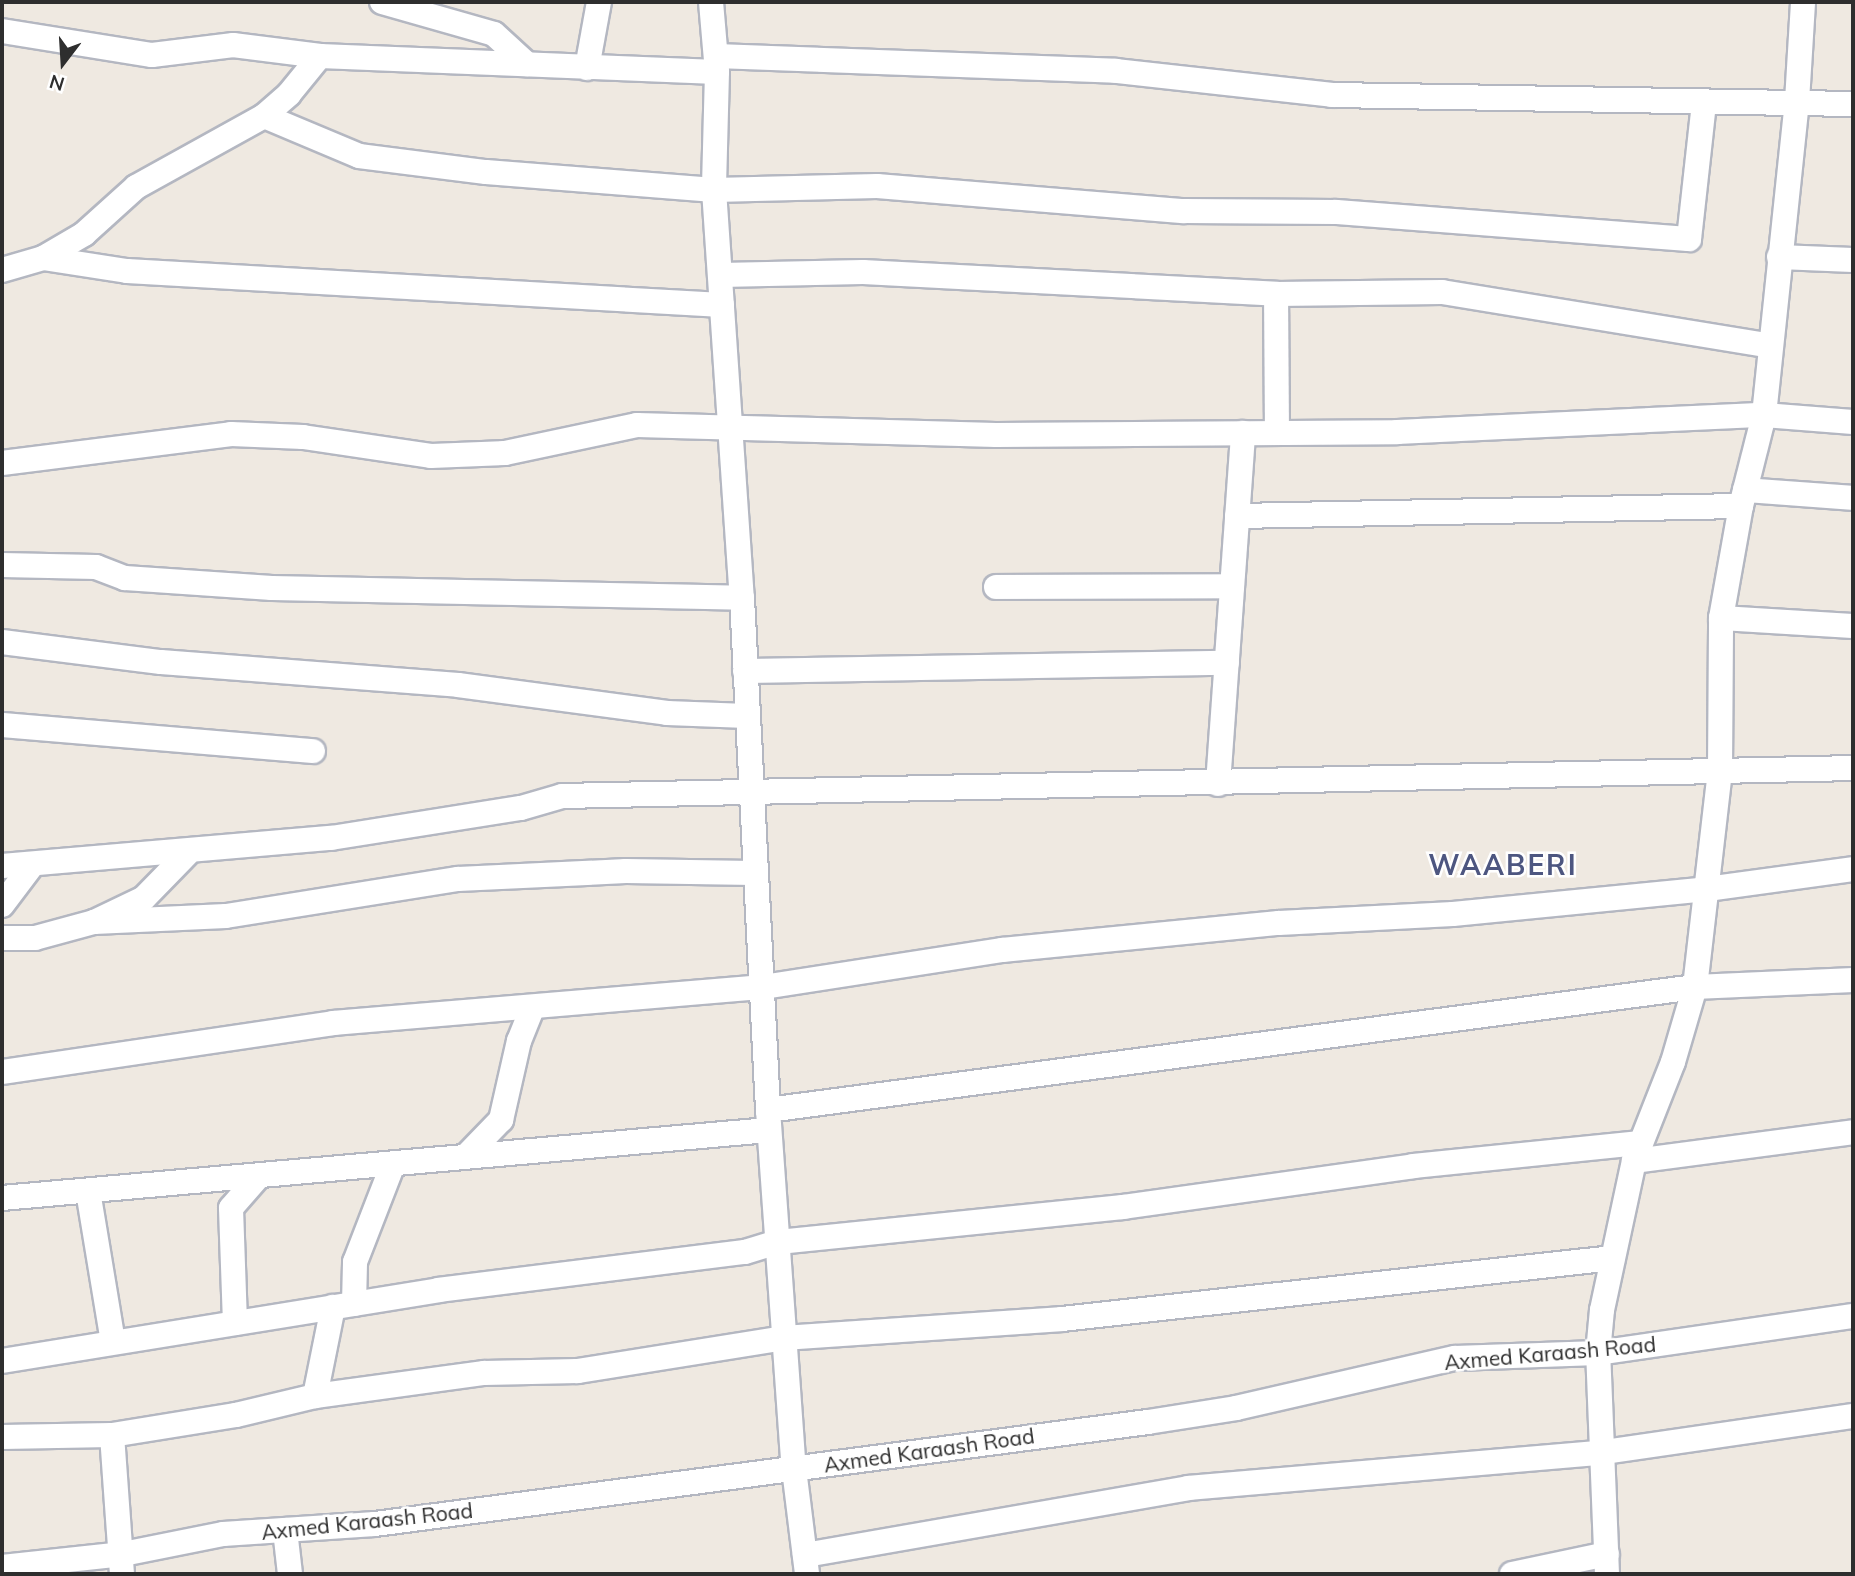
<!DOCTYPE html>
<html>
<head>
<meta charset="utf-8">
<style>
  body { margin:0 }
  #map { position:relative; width:1855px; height:1576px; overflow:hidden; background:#efe9e1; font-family:Mulish,sans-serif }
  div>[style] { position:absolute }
  .roads { filter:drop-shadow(2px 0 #b4b7c1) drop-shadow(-2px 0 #b4b7c1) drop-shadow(0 2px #b4b7c1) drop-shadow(0 -2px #b4b7c1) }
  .minor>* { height:24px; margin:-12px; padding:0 12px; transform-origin:12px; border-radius:12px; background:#fff }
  span { translate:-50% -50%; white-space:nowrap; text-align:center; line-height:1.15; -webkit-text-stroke:5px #fff; paint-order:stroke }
  .street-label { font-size:21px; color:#2e2e2e }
  .district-label { font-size:28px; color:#4d5680; font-weight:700; letter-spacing:2px }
  .frame { position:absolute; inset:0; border:4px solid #2e2e2e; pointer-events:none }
  .north { position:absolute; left:28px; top:28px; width:70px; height:70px; -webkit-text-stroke:5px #fff; paint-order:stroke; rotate:197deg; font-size:19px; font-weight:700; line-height:28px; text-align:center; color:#2e2e2e }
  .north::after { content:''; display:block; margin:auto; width:24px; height:32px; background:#2e2e2e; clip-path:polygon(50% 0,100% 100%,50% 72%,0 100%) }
</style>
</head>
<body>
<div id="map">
  <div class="roads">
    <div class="minor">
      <div style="left:382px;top:2px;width:116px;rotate:15.9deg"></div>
      <div style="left:494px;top:34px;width:45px;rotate:42.3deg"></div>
      <div style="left:711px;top:2px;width:70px;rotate:85.1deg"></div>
      <div style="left:717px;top:72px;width:118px;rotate:91.5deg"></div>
      <div style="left:714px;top:190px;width:409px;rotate:86.1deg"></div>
      <div style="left:742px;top:598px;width:513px;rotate:87.09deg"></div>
      <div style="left:768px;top:1110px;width:360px;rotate:85.9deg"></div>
      <div style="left:794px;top:1469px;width:106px;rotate:82.9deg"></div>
      <div style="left:2px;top:31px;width:152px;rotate:9.1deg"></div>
      <div style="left:152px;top:55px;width:82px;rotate:-7deg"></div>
      <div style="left:233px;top:45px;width:88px;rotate:7.2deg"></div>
      <div style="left:320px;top:56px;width:397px;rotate:2.3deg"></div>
      <div style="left:716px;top:56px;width:400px;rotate:2.1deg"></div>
      <div style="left:1116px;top:71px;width:217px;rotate:6.3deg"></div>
      <div style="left:1332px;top:95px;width:521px;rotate:0.99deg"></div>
      <div style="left:587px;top:68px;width:67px;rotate:-79.7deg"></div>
      <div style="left:264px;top:116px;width:103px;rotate:22.8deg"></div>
      <div style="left:359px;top:156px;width:128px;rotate:7.2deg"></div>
      <div style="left:486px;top:172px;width:229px;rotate:4.5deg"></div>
      <div style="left:714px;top:190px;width:163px;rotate:-1.4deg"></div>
      <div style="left:877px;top:186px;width:308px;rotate:4.7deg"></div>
      <div style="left:1184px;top:211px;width:152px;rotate:0.4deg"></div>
      <div style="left:1336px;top:212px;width:354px;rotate:4.4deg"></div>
      <div style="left:1689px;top:239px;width:137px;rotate:-83.7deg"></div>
      <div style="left:1779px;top:257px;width:74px;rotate:2.3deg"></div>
      <div style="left:43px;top:258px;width:85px;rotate:8.8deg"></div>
      <div style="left:127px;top:271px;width:596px;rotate:3.27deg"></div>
      <div style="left:2px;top:270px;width:43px;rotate:-16.3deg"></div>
      <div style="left:43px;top:258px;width:48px;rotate:-30.3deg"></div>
      <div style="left:84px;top:234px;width:70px;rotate:-42.1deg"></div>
      <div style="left:136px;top:187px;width:146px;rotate:-29deg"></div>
      <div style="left:264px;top:116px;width:33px;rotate:-41deg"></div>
      <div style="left:289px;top:94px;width:49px;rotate:-50.8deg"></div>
      <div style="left:720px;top:275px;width:143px;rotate:-1.2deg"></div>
      <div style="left:863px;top:272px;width:414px;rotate:3deg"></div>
      <div style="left:1277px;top:433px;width:139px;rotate:-90.4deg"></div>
      <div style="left:1276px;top:294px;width:166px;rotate:-0.7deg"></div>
      <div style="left:1442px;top:292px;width:332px;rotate:9.3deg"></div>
      <div style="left:2px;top:463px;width:231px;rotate:-7.2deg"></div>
      <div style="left:231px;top:434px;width:72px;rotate:2.4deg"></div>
      <div style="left:303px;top:437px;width:129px;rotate:8.4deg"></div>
      <div style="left:431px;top:456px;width:74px;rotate:-2.3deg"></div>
      <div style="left:505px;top:453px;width:135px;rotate:-12deg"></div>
      <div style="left:637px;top:425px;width:359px;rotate:1.6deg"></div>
      <div style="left:996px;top:435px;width:401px;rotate:-0.4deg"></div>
      <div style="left:1397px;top:432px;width:367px;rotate:-2.7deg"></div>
      <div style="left:1764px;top:415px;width:89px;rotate:4.5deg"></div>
      <div style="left:1745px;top:490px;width:108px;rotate:4.2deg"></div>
      <div style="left:1237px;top:516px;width:504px;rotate:-1.14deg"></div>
      <div style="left:2px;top:565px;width:94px;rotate:1.2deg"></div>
      <div style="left:96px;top:567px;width:31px;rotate:21deg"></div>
      <div style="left:125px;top:578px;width:147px;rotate:3.9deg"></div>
      <div style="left:272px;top:588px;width:470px;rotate:1.2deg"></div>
      <div style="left:996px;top:587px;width:236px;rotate:-0.2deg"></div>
      <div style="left:1721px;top:618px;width:132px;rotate:3.5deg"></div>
      <div style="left:2px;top:642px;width:160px;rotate:7.2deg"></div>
      <div style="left:161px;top:662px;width:298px;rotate:4.4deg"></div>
      <div style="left:458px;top:685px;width:211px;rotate:7.6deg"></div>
      <div style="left:667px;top:713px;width:80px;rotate:2.1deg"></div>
      <div style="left:745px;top:671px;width:482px;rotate:-1deg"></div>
      <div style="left:2px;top:725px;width:312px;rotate:4.8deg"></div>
      <div style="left:1218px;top:784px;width:352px;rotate:-85.9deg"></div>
      <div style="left:2px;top:866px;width:330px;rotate:-4.9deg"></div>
      <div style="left:331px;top:838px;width:192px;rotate:-9deg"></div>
      <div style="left:521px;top:808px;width:43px;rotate:-16.3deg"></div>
      <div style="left:562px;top:796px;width:1291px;rotate:-1.24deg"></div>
      <div style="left:2px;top:905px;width:51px;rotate:-52.9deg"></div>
      <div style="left:94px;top:922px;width:132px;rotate:-2.6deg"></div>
      <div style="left:226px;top:916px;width:235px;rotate:-9.1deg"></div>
      <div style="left:458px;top:879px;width:168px;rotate:-2.7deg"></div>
      <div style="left:626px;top:871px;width:128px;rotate:0.9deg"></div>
      <div style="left:2px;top:938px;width:33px"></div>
      <div style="left:35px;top:938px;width:61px;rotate:-15.2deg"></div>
      <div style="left:94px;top:922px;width:55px;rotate:-25.6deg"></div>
      <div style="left:144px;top:898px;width:62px;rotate:-45.7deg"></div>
      <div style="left:2px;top:1072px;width:335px;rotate:-8.4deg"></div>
      <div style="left:333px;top:1023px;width:432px;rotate:-4.8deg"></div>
      <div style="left:763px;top:987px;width:242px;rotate:-8.8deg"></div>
      <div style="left:1002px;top:950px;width:278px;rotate:-5.6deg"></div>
      <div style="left:1279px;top:923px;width:174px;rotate:-3deg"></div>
      <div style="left:1453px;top:914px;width:255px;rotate:-5.6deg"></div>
      <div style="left:1707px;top:889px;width:147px;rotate:-7.8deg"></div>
      <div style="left:768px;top:1110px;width:935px;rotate:-7.56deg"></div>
      <div style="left:1695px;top:987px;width:158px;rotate:-2.5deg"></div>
      <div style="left:465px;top:1157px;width:52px;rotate:-45.8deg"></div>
      <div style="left:501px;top:1120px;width:81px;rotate:-77.2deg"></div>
      <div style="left:519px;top:1041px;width:35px;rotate:-68deg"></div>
      <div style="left:1634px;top:1161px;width:221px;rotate:-7.5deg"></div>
      <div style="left:88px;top:1191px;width:153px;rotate:80.6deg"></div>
      <div style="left:2px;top:1198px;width:770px;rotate:-5.07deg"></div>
      <div style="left:354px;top:1304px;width:42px;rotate:-88.6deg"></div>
      <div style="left:355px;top:1262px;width:105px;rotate:-68.8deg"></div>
      <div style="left:235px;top:1323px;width:115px;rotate:-92deg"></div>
      <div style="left:231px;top:1208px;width:40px;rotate:-49deg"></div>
      <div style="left:2px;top:1361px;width:442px;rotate:-9.2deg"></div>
      <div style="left:438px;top:1290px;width:309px;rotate:-7.1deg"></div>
      <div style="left:745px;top:1252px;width:34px;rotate:-17deg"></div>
      <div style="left:778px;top:1242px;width:347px;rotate:-5.8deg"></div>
      <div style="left:1123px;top:1207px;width:293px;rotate:-8deg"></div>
      <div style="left:1413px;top:1166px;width:229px;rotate:-5.8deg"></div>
      <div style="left:315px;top:1396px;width:91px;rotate:-78.6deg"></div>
      <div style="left:112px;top:1435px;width:139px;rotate:85.9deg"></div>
      <div style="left:2px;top:1437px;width:110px;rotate:-1deg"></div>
      <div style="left:112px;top:1435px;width:126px;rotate:-9.2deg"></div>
      <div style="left:236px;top:1415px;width:81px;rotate:-13.5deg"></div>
      <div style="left:315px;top:1396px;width:171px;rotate:-7.8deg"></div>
      <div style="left:484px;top:1373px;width:94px;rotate:-1.2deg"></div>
      <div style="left:578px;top:1371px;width:209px;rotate:-9.1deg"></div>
      <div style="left:784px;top:1338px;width:279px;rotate:-3.9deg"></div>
      <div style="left:1062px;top:1319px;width:554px;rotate:-6.32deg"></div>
      <div style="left:285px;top:1530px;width:44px;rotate:83.5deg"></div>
      <div style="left:805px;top:1555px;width:389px;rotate:-9.9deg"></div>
      <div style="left:1188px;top:1488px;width:419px;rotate:-4.9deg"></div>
      <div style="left:1605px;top:1452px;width:251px;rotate:-8.3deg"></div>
      <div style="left:2px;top:1567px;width:122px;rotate:-6.1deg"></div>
      <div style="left:123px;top:1554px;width:102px;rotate:-11.3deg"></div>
      <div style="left:223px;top:1534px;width:152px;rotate:-3.8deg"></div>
      <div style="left:375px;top:1524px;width:780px;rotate:-7.52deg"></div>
      <div style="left:1148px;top:1422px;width:89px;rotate:-9deg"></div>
      <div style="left:1236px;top:1408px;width:225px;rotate:-12.9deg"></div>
      <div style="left:1455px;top:1358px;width:143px;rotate:-2deg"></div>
      <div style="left:1598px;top:1353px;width:258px;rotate:-8.3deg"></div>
      <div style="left:1512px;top:1574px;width:97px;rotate:-11.9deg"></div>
      <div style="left:1607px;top:1574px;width:221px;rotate:-92.3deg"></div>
      <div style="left:1598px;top:1353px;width:43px;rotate:-84.7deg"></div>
      <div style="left:1602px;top:1310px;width:152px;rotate:-77.9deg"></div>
      <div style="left:1634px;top:1161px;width:106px;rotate:-68.5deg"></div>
      <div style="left:1673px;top:1062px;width:78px;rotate:-73.7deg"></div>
      <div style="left:1695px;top:987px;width:217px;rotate:-83.4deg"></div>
      <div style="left:1720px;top:771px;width:153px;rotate:-89.6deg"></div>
      <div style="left:1721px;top:618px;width:114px;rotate:-79.9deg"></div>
      <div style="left:1741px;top:506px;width:94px;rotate:-75.8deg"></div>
      <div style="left:1764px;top:415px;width:316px;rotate:-84deg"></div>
      <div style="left:1797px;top:101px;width:99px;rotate:-86.5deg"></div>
    </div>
  </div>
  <div class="street-label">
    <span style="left:1550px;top:1353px;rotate:-5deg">Axmed Karaash Road</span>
    <span style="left:929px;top:1450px;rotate:-8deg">Axmed Karaash Road</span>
    <span style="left:367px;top:1521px;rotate:-6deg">Axmed Karaash Road</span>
  </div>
  <div class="district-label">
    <span style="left:1503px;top:865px">WAABERI</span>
  </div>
  <div class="frame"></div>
  <div class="north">N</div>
</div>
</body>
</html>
